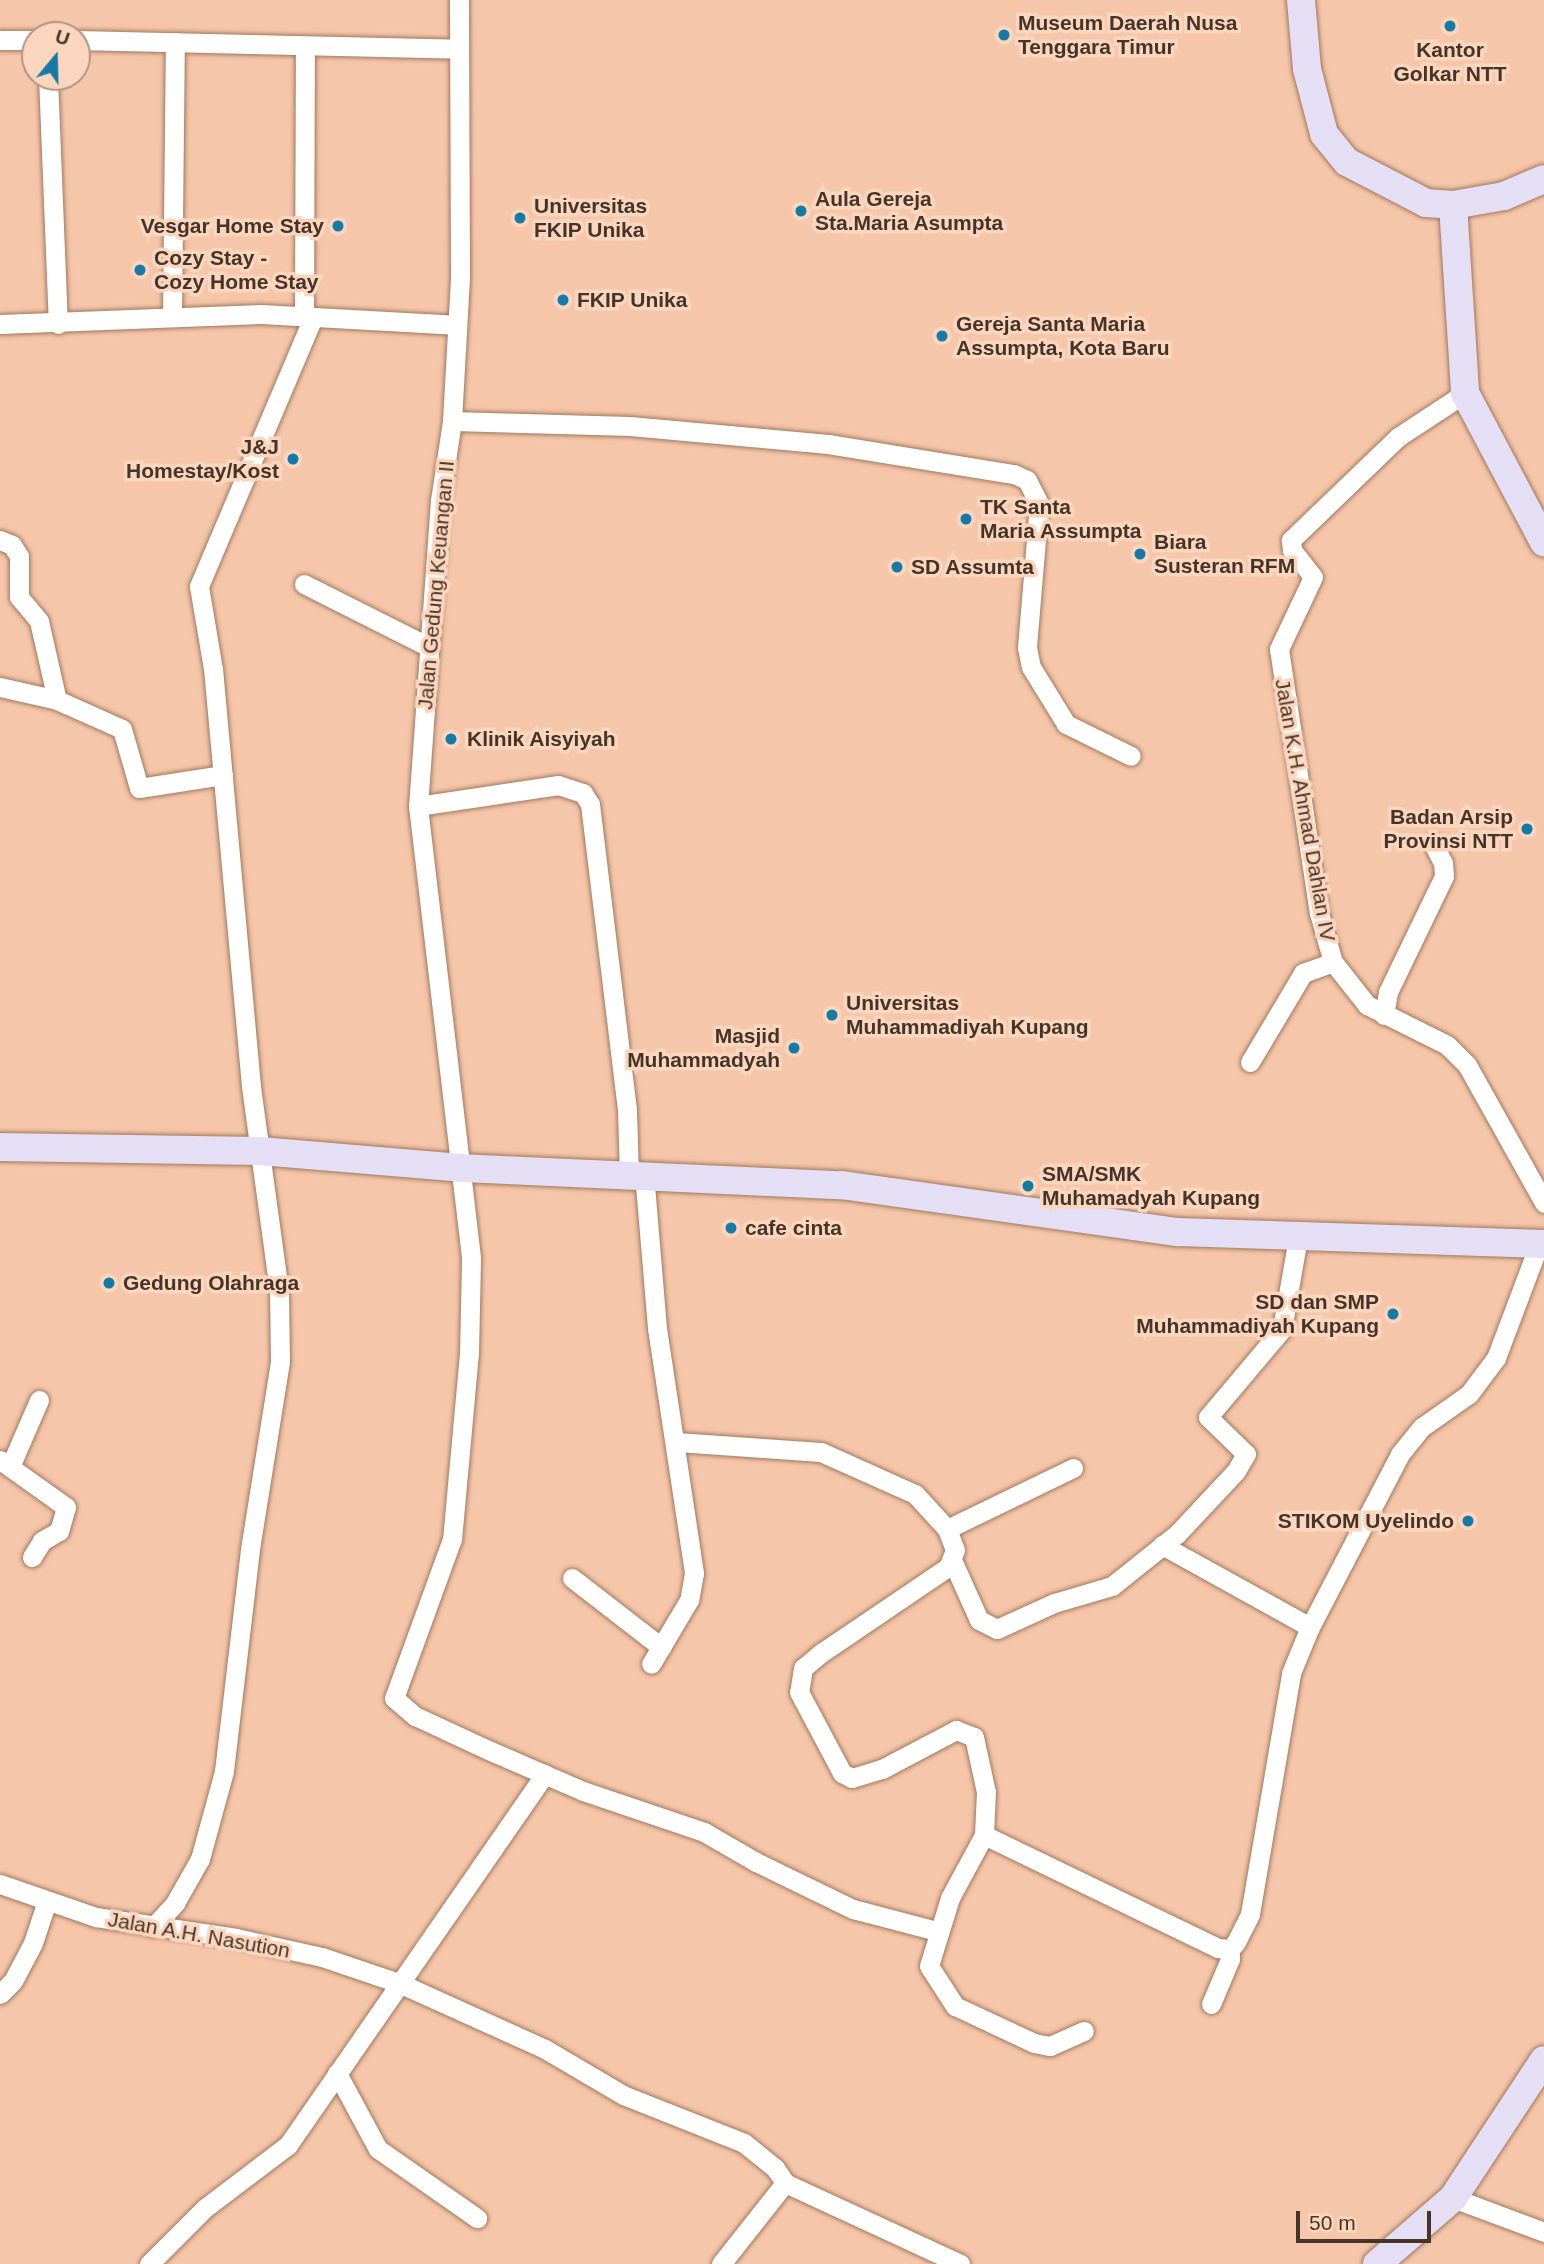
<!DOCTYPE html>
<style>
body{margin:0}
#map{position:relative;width:1544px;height:2264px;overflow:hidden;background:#f5c6a9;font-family:Arial,sans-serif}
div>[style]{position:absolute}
.roads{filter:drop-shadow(0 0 2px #a2785d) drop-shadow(0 0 2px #a2785d)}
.street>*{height:19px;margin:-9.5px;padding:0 9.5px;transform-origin:9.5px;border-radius:9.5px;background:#fff}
.secondary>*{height:28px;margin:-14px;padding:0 14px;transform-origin:14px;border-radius:14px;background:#e4dff5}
.dots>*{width:19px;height:19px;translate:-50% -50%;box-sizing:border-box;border:4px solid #fbd6be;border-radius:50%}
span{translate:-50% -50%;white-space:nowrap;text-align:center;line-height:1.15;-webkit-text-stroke:7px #fbd6be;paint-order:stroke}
.poi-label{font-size:21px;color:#473429;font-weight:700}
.left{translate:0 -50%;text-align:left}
.right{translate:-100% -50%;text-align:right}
.street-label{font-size:21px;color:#473429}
.north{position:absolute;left:21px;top:21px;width:70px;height:70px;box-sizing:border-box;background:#fbd6be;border:2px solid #b39582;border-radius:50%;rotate:19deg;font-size:19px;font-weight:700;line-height:28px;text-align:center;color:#473429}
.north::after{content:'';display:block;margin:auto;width:24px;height:32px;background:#167aa6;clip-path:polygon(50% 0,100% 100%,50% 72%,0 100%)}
.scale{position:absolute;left:1296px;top:2211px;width:135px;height:32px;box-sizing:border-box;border:4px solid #473429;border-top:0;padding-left:9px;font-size:21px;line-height:24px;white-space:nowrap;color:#473429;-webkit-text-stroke:5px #fbd6be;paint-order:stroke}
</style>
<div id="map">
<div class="roads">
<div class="street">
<i style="left:459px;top:0;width:278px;rotate:89.8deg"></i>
<i style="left:460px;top:278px;width:143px;rotate:93.2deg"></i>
<i style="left:452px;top:421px;width:80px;rotate:98.6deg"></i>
<i style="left:440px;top:500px;width:307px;rotate:94.1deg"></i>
<i style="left:418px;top:806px;width:456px;rotate:83.3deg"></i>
<i style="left:471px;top:1259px;width:94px;rotate:91.2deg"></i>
<i style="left:469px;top:1353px;width:187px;rotate:95.2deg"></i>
<i style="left:452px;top:1539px;width:169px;rotate:110deg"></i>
<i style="left:394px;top:1698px;width:28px;rotate:41deg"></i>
<i style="left:415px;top:1716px;width:78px;rotate:24.9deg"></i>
<i style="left:486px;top:1749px;width:106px;rotate:23.4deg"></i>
<i style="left:583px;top:1791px;width:128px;rotate:18.7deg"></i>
<i style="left:704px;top:1832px;width:60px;rotate:30deg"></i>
<i style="left:756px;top:1862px;width:108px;rotate:25.9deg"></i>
<i style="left:853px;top:1909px;width:87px;rotate:14.7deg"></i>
<i style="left:0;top:40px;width:35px"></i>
<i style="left:77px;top:40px;width:382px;rotate:1.3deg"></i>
<i style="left:48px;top:77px;width:247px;rotate:87.7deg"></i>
<i style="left:304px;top:316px;width:269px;rotate:-89.8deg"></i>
<i style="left:172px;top:317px;width:275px;rotate:-89.4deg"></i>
<i style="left:0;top:324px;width:261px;rotate:-2.2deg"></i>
<i style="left:261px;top:314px;width:194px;rotate:3.2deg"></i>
<i style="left:1465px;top:393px;width:80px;rotate:146.7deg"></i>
<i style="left:1398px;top:437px;width:149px;rotate:136.1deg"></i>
<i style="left:1291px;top:540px;width:10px;rotate:84deg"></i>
<i style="left:1292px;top:550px;width:34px;rotate:52deg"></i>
<i style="left:1313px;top:577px;width:80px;rotate:115.3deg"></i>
<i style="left:1279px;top:649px;width:267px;rotate:81.4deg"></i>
<i style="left:1319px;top:913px;width:51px;rotate:74.1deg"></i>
<i style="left:1333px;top:962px;width:55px;rotate:51.7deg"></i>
<i style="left:1367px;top:1005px;width:89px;rotate:26.6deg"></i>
<i style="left:1447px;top:1045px;width:28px;rotate:45deg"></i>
<i style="left:1467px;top:1065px;width:158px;rotate:60.8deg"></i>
<i style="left:452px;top:421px;width:178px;rotate:1.6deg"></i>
<i style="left:630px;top:426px;width:199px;rotate:5.2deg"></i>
<i style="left:828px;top:444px;width:188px;rotate:9.2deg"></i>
<i style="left:1014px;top:474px;width:14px;rotate:25deg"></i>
<i style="left:1027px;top:480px;width:27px;rotate:63deg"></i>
<i style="left:1039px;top:504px;width:144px;rotate:94.8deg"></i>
<i style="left:1027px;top:647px;width:20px;rotate:79deg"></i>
<i style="left:1031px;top:667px;width:67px;rotate:58.4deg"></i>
<i style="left:1066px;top:724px;width:72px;rotate:26.2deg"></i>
<i style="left:0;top:540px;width:13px;rotate:23deg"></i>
<i style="left:12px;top:545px;width:13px;rotate:58deg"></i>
<i style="left:19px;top:556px;width:41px;rotate:90deg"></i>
<i style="left:19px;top:597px;width:31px;rotate:50deg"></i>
<i style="left:39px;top:621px;width:81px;rotate:77.2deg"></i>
<i style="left:304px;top:584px;width:140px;rotate:26.7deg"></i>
<i style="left:0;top:687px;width:58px;rotate:12.8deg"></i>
<i style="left:57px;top:700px;width:71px;rotate:24deg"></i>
<i style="left:122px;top:729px;width:61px;rotate:73.9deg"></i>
<i style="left:139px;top:788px;width:85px;rotate:-8.8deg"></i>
<i style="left:418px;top:806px;width:142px;rotate:-8.5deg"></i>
<i style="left:558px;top:785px;width:26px;rotate:18deg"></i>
<i style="left:583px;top:793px;width:13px;rotate:58deg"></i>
<i style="left:590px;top:804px;width:308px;rotate:83.1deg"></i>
<i style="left:627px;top:1110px;width:64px;rotate:88.2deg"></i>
<i style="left:1384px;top:1015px;width:23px;rotate:-80deg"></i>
<i style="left:1388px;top:992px;width:129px;rotate:-64.2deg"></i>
<i style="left:1444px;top:876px;width:13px;rotate:-94deg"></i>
<i style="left:1443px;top:863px;width:22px;rotate:-117deg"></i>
<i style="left:1250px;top:1062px;width:104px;rotate:-59.2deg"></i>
<i style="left:1303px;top:973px;width:32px;rotate:-20deg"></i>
<i style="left:644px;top:1173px;width:156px;rotate:85.2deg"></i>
<i style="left:657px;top:1328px;width:248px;rotate:81.4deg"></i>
<i style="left:694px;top:1573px;width:27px;rotate:100deg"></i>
<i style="left:689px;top:1600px;width:74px;rotate:120.7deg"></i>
<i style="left:677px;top:1442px;width:144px;rotate:4deg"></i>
<i style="left:821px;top:1452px;width:103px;rotate:24.1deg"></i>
<i style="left:915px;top:1494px;width:47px;rotate:47.6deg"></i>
<i style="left:947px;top:1529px;width:22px;rotate:69deg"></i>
<i style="left:955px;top:1550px;width:18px;rotate:112deg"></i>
<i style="left:948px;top:1567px;width:153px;rotate:145.9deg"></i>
<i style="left:821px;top:1653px;width:23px;rotate:140deg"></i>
<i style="left:803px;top:1668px;width:24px;rotate:99deg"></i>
<i style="left:799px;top:1692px;width:92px;rotate:62deg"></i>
<i style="left:842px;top:1773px;width:11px;rotate:27deg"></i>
<i style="left:852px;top:1778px;width:31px;rotate:-17deg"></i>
<i style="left:882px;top:1769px;width:84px;rotate:-27.8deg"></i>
<i style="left:956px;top:1730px;width:19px;rotate:21deg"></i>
<i style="left:974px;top:1737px;width:56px;rotate:77.7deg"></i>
<i style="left:986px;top:1792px;width:43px;rotate:92.7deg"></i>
<i style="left:984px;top:1835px;width:72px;rotate:118.4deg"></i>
<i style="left:950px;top:1898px;width:71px;rotate:107.2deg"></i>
<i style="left:929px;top:1966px;width:48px;rotate:57deg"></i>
<i style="left:955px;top:2006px;width:87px;rotate:25.1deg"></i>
<i style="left:1034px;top:2043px;width:16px;rotate:11deg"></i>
<i style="left:1050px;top:2046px;width:37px;rotate:-24deg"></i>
<i style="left:0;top:1460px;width:81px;rotate:35.5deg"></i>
<i style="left:66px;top:1507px;width:25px;rotate:106deg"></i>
<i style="left:59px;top:1531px;width:20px;rotate:150deg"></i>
<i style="left:42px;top:1541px;width:19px;rotate:122deg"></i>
<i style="left:10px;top:1467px;width:73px;rotate:-66.6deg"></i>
<i style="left:947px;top:1529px;width:140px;rotate:-25.8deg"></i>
<i style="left:1162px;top:1545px;width:169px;rotate:29deg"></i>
<i style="left:952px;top:1560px;width:66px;rotate:65.8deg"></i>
<i style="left:979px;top:1620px;width:20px;rotate:27deg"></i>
<i style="left:997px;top:1629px;width:63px;rotate:-24.5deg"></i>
<i style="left:1054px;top:1603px;width:60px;rotate:-16.3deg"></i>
<i style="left:1112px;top:1586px;width:83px;rotate:-38.7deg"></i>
<i style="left:1177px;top:1534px;width:86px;rotate:-46.9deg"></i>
<i style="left:1236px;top:1471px;width:20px;rotate:-60deg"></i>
<i style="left:1246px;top:1454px;width:53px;rotate:-135.8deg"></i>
<i style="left:1208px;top:1417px;width:115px;rotate:-49.9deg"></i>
<i style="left:1282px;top:1329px;width:93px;rotate:-80.1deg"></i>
<i style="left:572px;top:1578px;width:113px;rotate:37.8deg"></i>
<i style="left:984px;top:1835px;width:260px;rotate:25.8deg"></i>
<i style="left:1218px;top:1948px;width:12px;rotate:5deg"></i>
<i style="left:1230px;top:1949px;width:9px;rotate:-49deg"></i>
<i style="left:1236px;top:1942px;width:31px;rotate:-63deg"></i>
<i style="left:1250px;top:1914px;width:244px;rotate:-80.3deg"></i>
<i style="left:1291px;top:1673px;width:50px;rotate:-67.6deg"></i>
<i style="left:1310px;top:1627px;width:195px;rotate:-62.5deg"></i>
<i style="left:1400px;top:1454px;width:35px;rotate:-51deg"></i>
<i style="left:1422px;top:1427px;width:57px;rotate:-35.1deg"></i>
<i style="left:1469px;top:1394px;width:45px;rotate:-53.1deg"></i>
<i style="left:1496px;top:1358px;width:122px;rotate:-69.3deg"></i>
<i style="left:0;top:1884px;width:102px;rotate:19deg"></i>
<i style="left:96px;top:1917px;width:142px;rotate:8.5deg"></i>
<i style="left:236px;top:1938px;width:88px;rotate:12.5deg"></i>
<i style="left:322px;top:1957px;width:81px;rotate:18.7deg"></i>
<i style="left:399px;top:1983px;width:160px;rotate:24.3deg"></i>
<i style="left:545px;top:2049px;width:91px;rotate:30.5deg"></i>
<i style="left:623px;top:2095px;width:130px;rotate:21.6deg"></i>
<i style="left:744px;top:2143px;width:40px;rotate:39deg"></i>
<i style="left:775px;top:2168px;width:18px;rotate:56deg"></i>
<i style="left:785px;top:2183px;width:193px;rotate:24.8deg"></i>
<i style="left:153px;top:1927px;width:33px;rotate:-47deg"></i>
<i style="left:175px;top:1903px;width:51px;rotate:-60.4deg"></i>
<i style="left:200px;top:1859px;width:91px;rotate:-74.7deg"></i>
<i style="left:224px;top:1771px;width:224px;rotate:-83.3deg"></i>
<i style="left:250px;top:1549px;width:190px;rotate:-80.9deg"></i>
<i style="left:280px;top:1361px;width:70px;rotate:-90.8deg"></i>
<i style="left:279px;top:1291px;width:207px;rotate:-97.8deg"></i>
<i style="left:251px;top:1086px;width:419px;rotate:-95.2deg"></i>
<i style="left:213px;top:669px;width:84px;rotate:-99.6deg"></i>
<i style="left:199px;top:586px;width:292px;rotate:-67deg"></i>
<i style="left:0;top:1994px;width:18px;rotate:-45deg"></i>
<i style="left:13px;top:1981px;width:43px;rotate:-62.2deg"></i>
<i style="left:33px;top:1943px;width:44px;rotate:-71.6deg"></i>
<i style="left:1211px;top:2004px;width:49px;rotate:-67.1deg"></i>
<i style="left:1230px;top:1959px;width:10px;rotate:-90deg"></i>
<i style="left:337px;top:2073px;width:86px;rotate:61.7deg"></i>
<i style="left:378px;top:2149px;width:121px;rotate:34.9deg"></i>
<i style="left:1453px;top:2198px;width:97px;rotate:20.5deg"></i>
<i style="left:149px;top:2264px;width:79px;rotate:-45deg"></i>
<i style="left:205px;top:2208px;width:104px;rotate:-37.2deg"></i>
<i style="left:288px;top:2145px;width:451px;rotate:-55.3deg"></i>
<i style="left:721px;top:2264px;width:103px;rotate:-51.7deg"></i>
</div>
<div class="secondary">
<i style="left:1301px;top:0;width:69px;rotate:85deg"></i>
<i style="left:1307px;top:69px;width:67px;rotate:75.3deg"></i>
<i style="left:1324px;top:134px;width:36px;rotate:51deg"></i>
<i style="left:1347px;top:162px;width:89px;rotate:27.4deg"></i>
<i style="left:1426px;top:203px;width:27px;rotate:4deg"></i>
<i style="left:1453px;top:205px;width:52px;rotate:-10deg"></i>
<i style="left:1504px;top:196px;width:43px;rotate:-23deg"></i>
<i style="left:1453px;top:205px;width:188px;rotate:86.3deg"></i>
<i style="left:1465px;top:393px;width:169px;rotate:62.1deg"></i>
<i style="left:0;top:1147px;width:260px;rotate:0.9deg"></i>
<i style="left:260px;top:1151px;width:202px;rotate:4.8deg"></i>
<i style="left:461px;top:1168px;width:381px;rotate:2.6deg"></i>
<i style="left:842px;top:1185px;width:339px;rotate:8deg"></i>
<i style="left:1178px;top:1232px;width:366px;rotate:1.9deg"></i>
<i style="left:1377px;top:2264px;width:101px;rotate:-41deg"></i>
<i style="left:1453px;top:2198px;width:165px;rotate:-56.6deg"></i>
</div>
</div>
<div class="dots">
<i style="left:1450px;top:26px;background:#167aa6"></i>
<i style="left:1004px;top:35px;background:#167aa6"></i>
<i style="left:801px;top:211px;background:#167aa6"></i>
<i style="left:520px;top:218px;background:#167aa6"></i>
<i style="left:338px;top:226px;background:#167aa6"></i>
<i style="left:140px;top:270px;background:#167aa6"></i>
<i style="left:563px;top:300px;background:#167aa6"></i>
<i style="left:942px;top:336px;background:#167aa6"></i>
<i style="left:293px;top:459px;background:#167aa6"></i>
<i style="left:966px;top:519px;background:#167aa6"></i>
<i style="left:1140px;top:554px;background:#167aa6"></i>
<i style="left:897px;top:567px;background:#167aa6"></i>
<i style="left:451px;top:739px;background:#167aa6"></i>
<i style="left:1527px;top:829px;background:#167aa6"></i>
<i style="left:832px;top:1015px;background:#167aa6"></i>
<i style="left:794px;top:1048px;background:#167aa6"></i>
<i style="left:1028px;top:1186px;background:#167aa6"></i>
<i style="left:731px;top:1228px;background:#167aa6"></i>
<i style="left:109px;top:1283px;background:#167aa6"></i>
<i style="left:1393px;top:1314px;background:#167aa6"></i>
<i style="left:1468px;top:1521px;background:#167aa6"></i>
</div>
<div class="poi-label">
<span class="left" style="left:1018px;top:35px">Museum Daerah Nusa<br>Tenggara Timur</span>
<span style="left:1450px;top:62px">Kantor<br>Golkar NTT</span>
<span class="left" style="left:815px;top:211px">Aula Gereja<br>Sta.Maria Asumpta</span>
<span class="left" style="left:534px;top:218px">Universitas<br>FKIP Unika</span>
<span class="right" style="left:324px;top:226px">Vesgar Home Stay</span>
<span class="left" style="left:154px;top:270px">Cozy Stay -<br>Cozy Home Stay</span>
<span class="left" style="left:577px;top:300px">FKIP Unika</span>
<span class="left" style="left:956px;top:336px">Gereja Santa Maria<br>Assumpta, Kota Baru</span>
<span class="right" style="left:279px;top:459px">J&amp;J<br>Homestay/Kost</span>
<span class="left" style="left:980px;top:519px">TK Santa<br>Maria Assumpta</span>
<span class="left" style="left:1154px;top:554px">Biara<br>Susteran RFM</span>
<span class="left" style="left:911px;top:567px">SD Assumta</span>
<span class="left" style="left:467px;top:739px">Klinik Aisyiyah</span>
<span class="right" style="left:1513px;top:829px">Badan Arsip<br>Provinsi NTT</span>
<span class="left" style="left:846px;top:1015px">Universitas<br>Muhammadiyah Kupang</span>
<span class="right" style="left:780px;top:1048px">Masjid<br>Muhammadyah</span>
<span class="left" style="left:1042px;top:1186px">SMA/SMK<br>Muhamadyah Kupang</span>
<span class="left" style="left:745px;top:1228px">cafe cinta</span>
<span class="left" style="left:123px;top:1283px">Gedung Olahraga</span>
<span class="right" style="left:1379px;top:1314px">SD dan SMP<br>Muhammadiyah Kupang</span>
<span class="right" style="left:1454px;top:1521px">STIKOM Uyelindo</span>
</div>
<div class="street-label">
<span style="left:436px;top:585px;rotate:-85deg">Jalan Gedung Keuangan II</span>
<span style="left:1305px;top:810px;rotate:80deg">Jalan K.H. Ahmad Dahlan IV</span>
<span style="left:199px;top:1935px;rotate:10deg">Jalan A.H. Nasution</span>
</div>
<div class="north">U</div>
<div class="scale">50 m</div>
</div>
